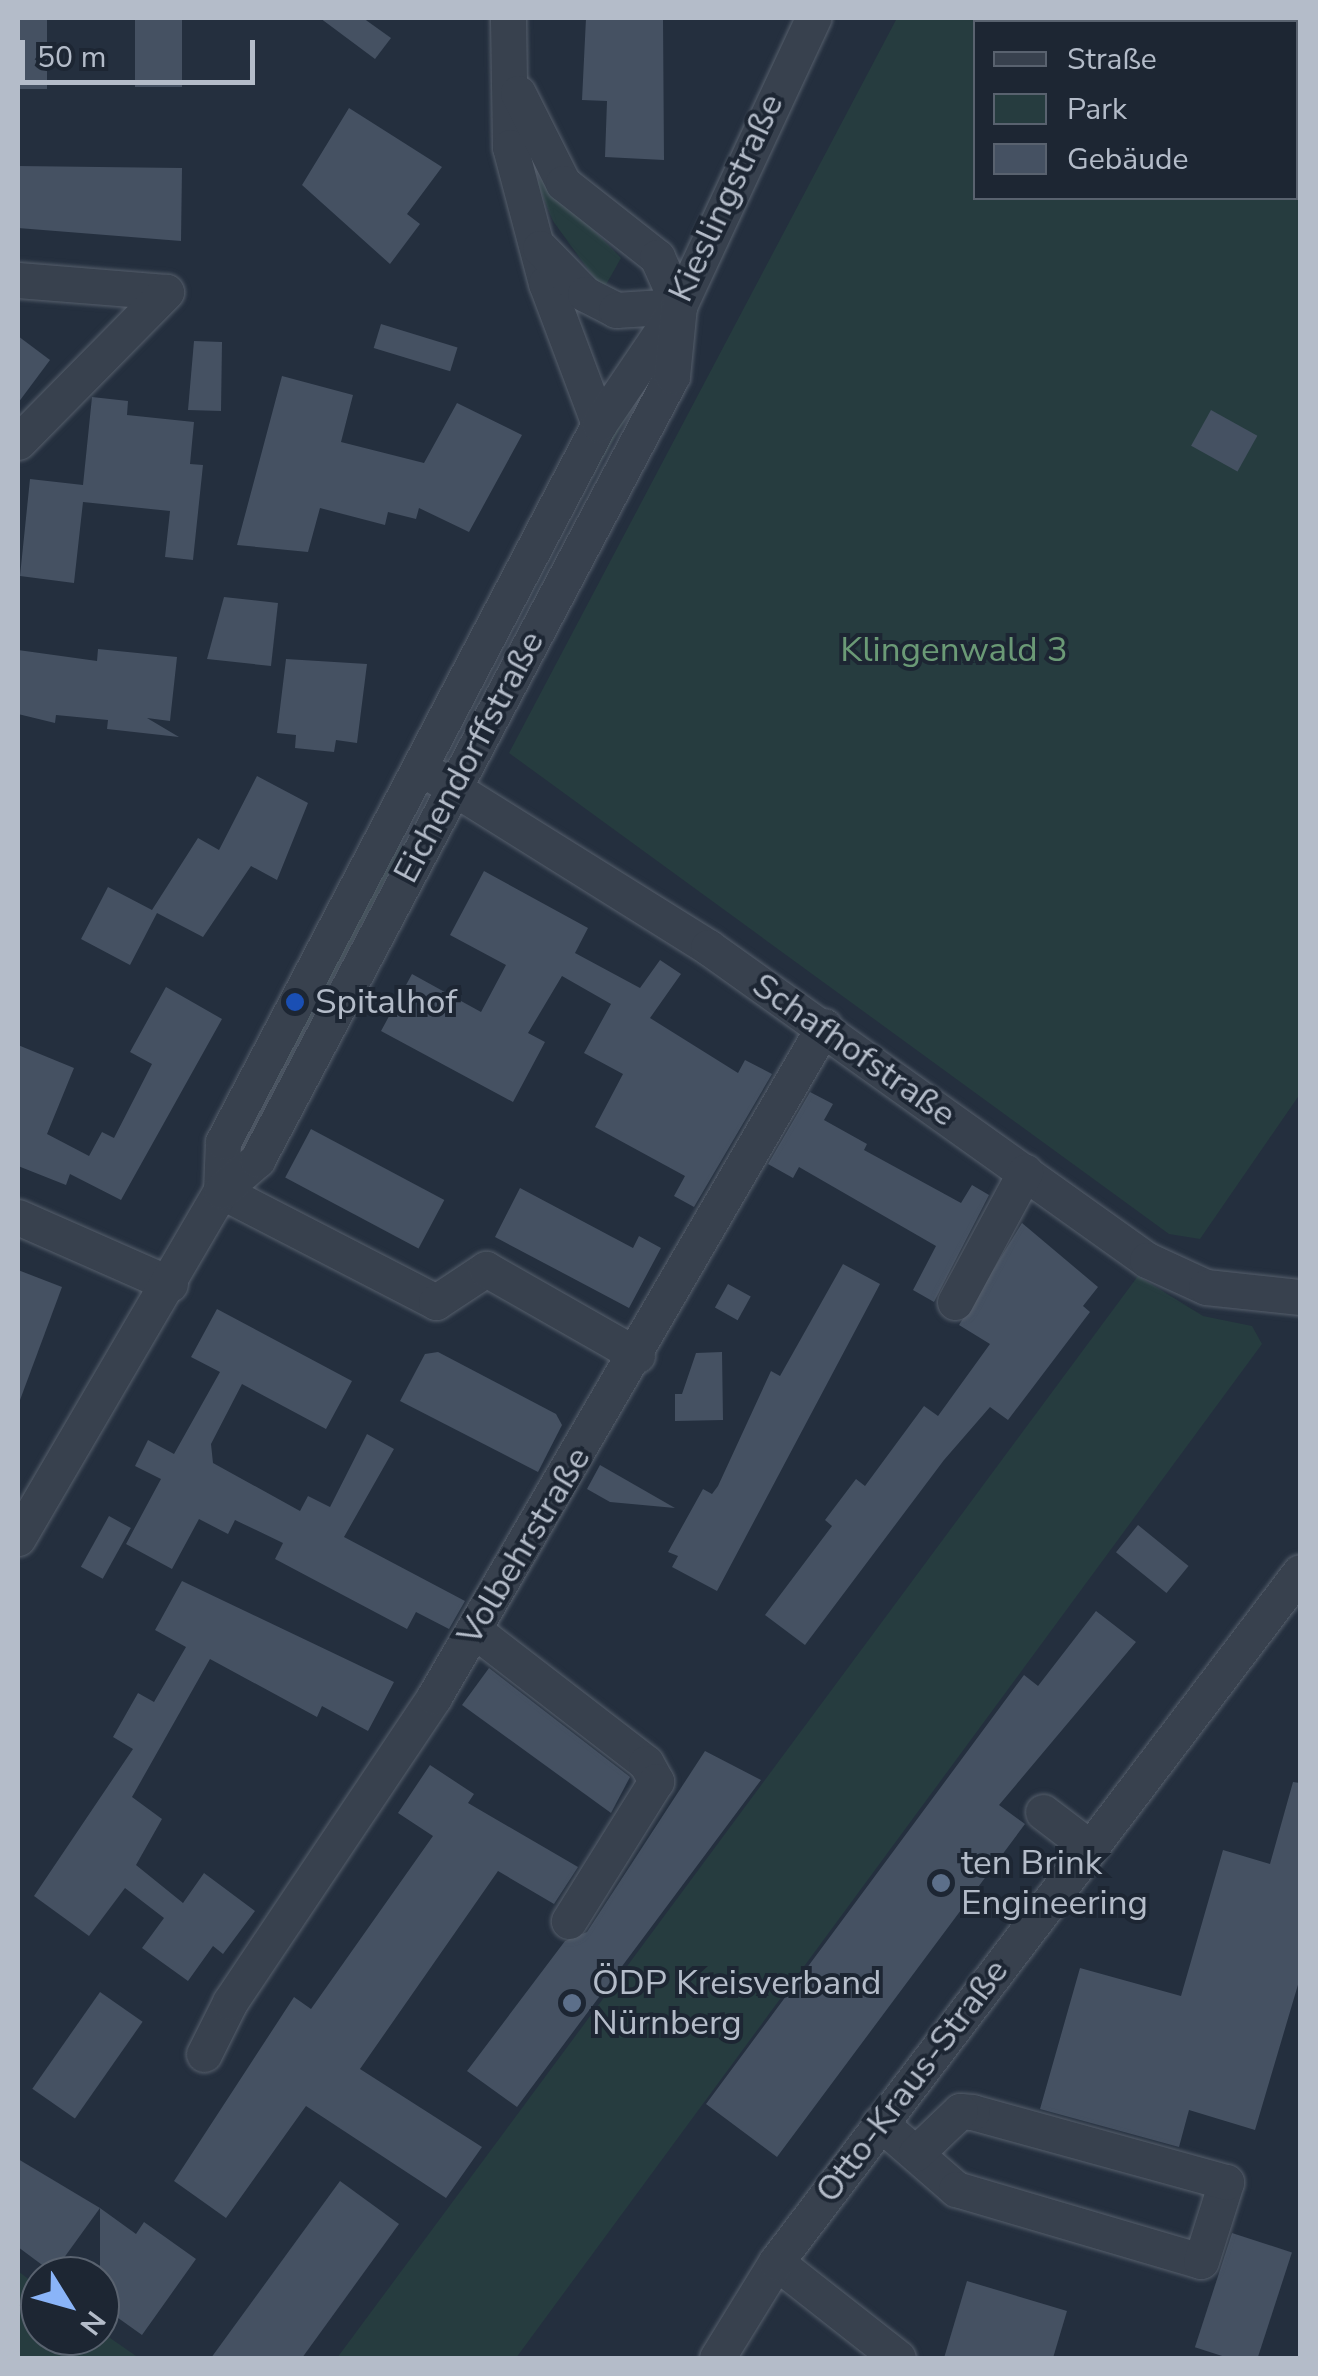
<!DOCTYPE html>
<meta charset="utf-8">
<style>
body{margin:0}
#map{position:relative;width:1318px;height:2376px;overflow:hidden;background:#242f3e;font-family:"Nunito Sans",sans-serif}
div>[style]{position:absolute}
.green>*{inset:0;background:#263c3f;transform-origin:0 0}
.building>*{inset:0;background:#455162;transform-origin:0 0}
.roads{filter:drop-shadow(0 0 2px #565f6c) drop-shadow(0 0 2px #565f6c)}
.minor>*{height:35px;margin:-17.5px;padding:0 17.5px;transform-origin:17.5px;border-radius:17.5px;background:#38414e}
.dots>*{width:28px;height:28px;translate:-50% -50%;box-sizing:border-box;border:5px solid #1d2633;border-radius:50%}
span{translate:-50% -50%;white-space:nowrap;text-align:center;line-height:1.15;-webkit-text-stroke:8px #1d2633;paint-order:stroke}
.street-label{font-size:35px;color:#b4bcc9}
.park-label{font-size:35px;color:#6b9a76}
.poi-label{font-size:35px;color:#b4bcc9}
.left{translate:0 -50%;text-align:left}
.frame{position:absolute;inset:0;border:20px solid #b4bcc9;pointer-events:none}
.legend{position:absolute;left:973px;top:20px;width:325px;height:180px;box-sizing:border-box;background:#1d2633;border:2px solid #59626f;margin:0;padding:12px 18px;list-style:none;font-size:30px;color:#b4bcc9}
.legend li{display:flex;align-items:center;gap:20px;height:50px}
.legend b{width:50px;border:2px solid #59626f}
.north{position:absolute;left:20px;top:2256px;width:100px;height:100px;box-sizing:border-box;background:#1d2633;border:2px solid #59626f;border-radius:50%;rotate:127deg;font-size:28px;font-weight:700;line-height:40px;text-align:center;color:#b4bcc9}
.north::after{content:'';display:block;margin:auto;width:35px;height:45px;background:#8ab4f8;clip-path:polygon(50% 0,100% 100%,50% 72%,0 100%)}
.scale{position:absolute;left:20px;top:40px;width:235px;height:45px;box-sizing:border-box;border:5px solid #b4bcc9;border-top:0;padding-left:12px;font-size:30px;line-height:35px;white-space:nowrap;color:#b4bcc9;-webkit-text-stroke:8px #1d2633;paint-order:stroke}
</style>
<div id="map">
<div class="green">
<i style="clip-path:polygon(evenodd,897px 18px,1300px 18px,1300px 1094px,1200px 1239px,1169px 1234px,509px 753px,897px 18px,976px 22px,1296px 22px,1296px 198px,976px 198px,976px 22px)"></i>
<i style="clip-path:polygon(543px 178px,621px 258px,603px 290px,553px 221px,537px 182px)"></i>
<i style="left:648px;top:364px;width:8px;height:383px;rotate:30deg"></i>
<i style="clip-path:polygon(395px 843px,403px 847px,237px 1154px)"></i>
<i style="clip-path:polygon(1138px 1276px,1203px 1316px,1252px 1326px,1262px 1344px,516px 2358px,337px 2358px)"></i>
<i style="clip-path:polygon(18px 2271px,40px 2288px,40px 2336px,100px 2331px,139px 2358px,18px 2358px)"></i>
</div>
<div class="building">
<i style="left:18px;top:18px;width:29px;height:71px"></i>
<i style="left:135px;top:18px;width:47px;height:69px"></i>
<i style="clip-path:polygon(320px 18px,363px 18px,391px 38px,375px 59px)"></i>
<i style="clip-path:polygon(586px 18px,663px 18px,664px 160px,605px 157px,607px 101px,582px 100px)"></i>
<i style="clip-path:polygon(349px 108px,442px 167px,407px 214px,420px 224px,390px 264px,302px 185px)"></i>
<i style="clip-path:polygon(18px 166px,182px 168px,181px 241px,18px 228px)"></i>
<i style="left:381px;top:324px;width:80px;height:25px;rotate:17deg"></i>
<i style="clip-path:polygon(18px 336px,50px 360px,18px 403px)"></i>
<i style="clip-path:polygon(194px 341px,222px 342px,221px 411px,188px 410px)"></i>
<i style="clip-path:polygon(282px 376px,353px 395px,341px 442px,424px 463px,457px 403px,522px 435px,469px 532px,419px 508px,416px 519px,388px 512px,385px 525px,320px 508px,308px 552px,237px 545px)"></i>
<i style="clip-path:polygon(92px 397px,128px 401px,127px 415px,194px 422px,190px 464px,203px 465px,193px 560px,165px 557px,170px 511px,83px 502px,74px 583px,20px 576px,30px 479px,83px 485px)"></i>
<i style="left:1211px;top:410px;width:53px;height:41px;rotate:29deg"></i>
<i style="clip-path:polygon(224px 597px,278px 603px,271px 666px,207px 659px)"></i>
<i style="clip-path:polygon(98px 649px,177px 657px,170px 721px,147px 718px,179px 737px,107px 729px,108px 720px,56px 715px,55px 723px,18px 714px,18px 650px,97px 661px)"></i>
<i style="clip-path:polygon(286px 659px,367px 664px,357px 743px,336px 740px,334px 752px,295px 748px,296px 735px,277px 733px)"></i>
<i style="clip-path:polygon(257px 776px,308px 803px,277px 880px,251px 866px,203px 937px,157px 913px,130px 965px,81px 939px,108px 887px,152px 910px,198px 838px,219px 850px)"></i>
<i style="clip-path:polygon(484px 871px,588px 928px,575px 953px,640px 988px,660px 960px,681px 974px,650px 1018px,738px 1073px,745px 1060px,772px 1074px,694px 1207px,674px 1196px,685px 1176px,595px 1127px,623px 1074px,584px 1053px,611px 1004px,562px 976px,528px 1033px,545px 1042px,513px 1102px,381px 1031px,412px 974px,481px 1012px,506px 965px,450px 935px)"></i>
<i style="clip-path:polygon(166px 987px,222px 1019px,121px 1200px,70px 1174px,66px 1185px,18px 1166px,18px 1045px,74px 1068px,47px 1134px,89px 1156px,102px 1132px,114px 1138px,152px 1064px,130px 1052px)"></i>
<i style="clip-path:polygon(810px 1092px,833px 1104px,824px 1120px,867px 1144px,864px 1150px,961px 1203px,972px 1185px,989px 1195px,934px 1302px,913px 1290px,936px 1246px,799px 1167px,793px 1178px,768px 1164px)"></i>
<i style="left:311px;top:1129px;width:151px;height:55px;rotate:28deg"></i>
<i style="clip-path:polygon(520px 1188px,633px 1248px,639px 1236px,661px 1248px,629px 1308px,495px 1237px)"></i>
<i style="clip-path:polygon(1022px 1223px,1098px 1287px,1083px 1306px,1090px 1312px,1008px 1420px,990px 1407px,944px 1460px,805px 1645px,765px 1615px,832px 1526px,825px 1520px,856px 1479px,865px 1486px,924px 1406px,938px 1416px,990px 1344px,959px 1325px)"></i>
<i style="clip-path:polygon(843px 1264px,880px 1284px,717px 1591px,672px 1567px,678px 1556px,668px 1552px,703px 1489px,712px 1494px,718px 1486px,771px 1371px,780px 1376px)"></i>
<i style="clip-path:polygon(18px 1270px,62px 1287px,20px 1400px,18px 1399px)"></i>
<i style="left:728px;top:1284px;width:26px;height:27px;rotate:29deg"></i>
<i style="clip-path:polygon(217px 1309px,352px 1381px,326px 1429px,242px 1384px,211px 1444px,213px 1463px,300px 1511px,308px 1496px,330px 1507px,367px 1434px,394px 1449px,344px 1537px,465px 1601px,449px 1629px,416px 1612px,407px 1629px,275px 1559px,283px 1543px,235px 1520px,228px 1534px,199px 1519px,172px 1569px,126px 1544px,161px 1479px,135px 1466px,148px 1440px,174px 1454px,220px 1372px,191px 1357px)"></i>
<i style="clip-path:polygon(438px 1352px,556px 1414px,562px 1425px,538px 1472px,400px 1401px,425px 1354px)"></i>
<i style="clip-path:polygon(722px 1352px,723px 1420px,675px 1421px,675px 1394px,682px 1394px,696px 1353px)"></i>
<i style="clip-path:polygon(600px 1465px,675px 1508px,610px 1502px,587px 1489px)"></i>
<i style="left:109px;top:1516px;width:25px;height:58px;rotate:29deg"></i>
<i style="left:1138px;top:1525px;width:65px;height:35px;rotate:39deg"></i>
<i style="clip-path:polygon(182px 1581px,394px 1682px,368px 1731px,322px 1706px,317px 1717px,210px 1659px,132px 1797px,162px 1819px,136px 1865px,183px 1903px,204px 1873px,255px 1911px,223px 1954px,213px 1946px,188px 1981px,142px 1948px,164px 1918px,125px 1888px,89px 1936px,34px 1896px,133px 1749px,113px 1737px,138px 1693px,154px 1702px,186px 1647px,155px 1630px)"></i>
<i style="clip-path:polygon(1096px 1611px,1136px 1642px,999px 1805px,1025px 1824px,777px 2157px,706px 2104px,1024px 1675px,1038px 1686px)"></i>
<i style="clip-path:polygon(489px 1668px,630px 1777px,611px 1813px,462px 1705px)"></i>
<i style="clip-path:polygon(705px 1751px,761px 1780px,517px 2107px,467px 2071px,565px 1941px,587px 1932px)"></i>
<i style="clip-path:polygon(430px 1765px,474px 1794px,468px 1803px,578px 1867px,554px 1904px,498px 1871px,360px 2069px,482px 2147px,446px 2198px,306px 2106px,226px 2218px,174px 2181px,294px 1997px,311px 2009px,433px 1836px,398px 1813px)"></i>
<i style="clip-path:polygon(1293px 1782px,1300px 1783px,1300px 1978px,1255px 2130px,1189px 2110px,1179px 2147px,1040px 2109px,1080px 1968px,1181px 1996px,1223px 1850px,1270px 1864px)"></i>
<i style="left:100px;top:1992px;width:52px;height:118px;rotate:35deg"></i>
<i style="clip-path:polygon(18px 2159px,100px 2208px,53px 2273px,18px 2247px)"></i>
<i style="clip-path:polygon(340px 2181px,399px 2224px,302px 2358px,211px 2358px)"></i>
<i style="clip-path:polygon(100px 2208px,136px 2234px,144px 2222px,196px 2259px,142px 2335px,100px 2305px)"></i>
<i style="left:1232px;top:2233px;width:63px;height:120px;rotate:18deg"></i>
<i style="clip-path:polygon(967px 2281px,1067px 2311px,1053px 2358px,944px 2358px)"></i>
</div>
<div class="roads">
<div class="minor">
<i style="left:508px;top:18px;width:129px;rotate:89.1deg"></i>
<i style="left:510px;top:147px;width:141px;rotate:75.2deg"></i>
<i style="left:546px;top:283px;width:151px;rotate:69.4deg"></i>
<i style="left:518px;top:93px;width:101px;rotate:63.4deg"></i>
<i style="left:563px;top:183px;width:120px;rotate:38.2deg"></i>
<i style="left:657px;top:257px;width:54px;rotate:65.8deg"></i>
<i style="left:540px;top:248px;width:64px;rotate:45.6deg"></i>
<i style="left:585px;top:294px;width:35px;rotate:27deg"></i>
<i style="left:616px;top:310px;width:63px;rotate:-3.6deg"></i>
<i style="left:18px;top:280px;width:148px;rotate:4.6deg"></i>
<i style="left:18px;top:442px;width:211px;rotate:-45.4deg"></i>
<i style="left:436px;top:777px;width:321px;rotate:32deg"></i>
<i style="left:708px;top:947px;width:539px;rotate:35.49deg"></i>
<i style="left:1147px;top:1260px;width:65px;rotate:24.6deg"></i>
<i style="left:1206px;top:1287px;width:95px;rotate:6.1deg"></i>
<i style="left:221px;top:1191px;width:49px;rotate:-87.7deg"></i>
<i style="left:223px;top:1142px;width:810px;rotate:-62.36deg"></i>
<i style="left:599px;top:424px;width:143px;rotate:-55.9deg"></i>
<i style="left:679px;top:306px;width:318px;rotate:-65deg"></i>
<i style="left:221px;top:1191px;width:242px;rotate:27.3deg"></i>
<i style="left:436px;top:1302px;width:60px;rotate:-33.4deg"></i>
<i style="left:486px;top:1269px;width:174px;rotate:29.7deg"></i>
<i style="left:18px;top:1217px;width:166px;rotate:23.8deg"></i>
<i style="left:955px;top:1302px;width:148px;rotate:-61.7deg"></i>
<i style="left:18px;top:1538px;width:402px;rotate:-59.7deg"></i>
<i style="left:221px;top:1191px;width:48px;rotate:-40.7deg"></i>
<i style="left:257px;top:1160px;width:887px;rotate:-62.11deg"></i>
<i style="left:672px;top:376px;width:70px;rotate:-84.3deg"></i>
<i style="left:474px;top:1630px;width:217px;rotate:37.7deg"></i>
<i style="left:646px;top:1763px;width:21px;rotate:61deg"></i>
<i style="left:656px;top:1781px;width:165px;rotate:121.9deg"></i>
<i style="left:1043px;top:1812px;width:58px;rotate:37.3deg"></i>
<i style="left:204px;top:2054px;width:58px;rotate:-63.4deg"></i>
<i style="left:230px;top:2002px;width:367px;rotate:-56.2deg"></i>
<i style="left:434px;top:1697px;width:776px;rotate:-59.83deg"></i>
<i style="left:880px;top:2123px;width:101px;rotate:41deg"></i>
<i style="left:956px;top:2189px;width:255px;rotate:16.4deg"></i>
<i style="left:1201px;top:2261px;width:83px;rotate:-72.4deg"></i>
<i style="left:1226px;top:2182px;width:263px;rotate:-164.6deg"></i>
<i style="left:972px;top:2112px;width:12px;rotate:-175deg"></i>
<i style="left:960px;top:2111px;width:61px;rotate:136.3deg"></i>
<i style="left:776px;top:2262px;width:155px;rotate:38.2deg"></i>
<i style="left:717px;top:2358px;width:113px;rotate:-58.4deg"></i>
<i style="left:776px;top:2262px;width:866px;rotate:-52.79deg"></i>
</div>
</div>
<div class="dots">
<i style="left:295px;top:1002px;background:#1a4fb4"></i>
<i style="left:941px;top:1883px;background:#5c6f8a"></i>
<i style="left:572px;top:2003px;background:#5c6f8a"></i>
</div>
<div class="street-label">
<span style="left:726px;top:198px;rotate:-65deg">Kieslingstraße</span>
<span style="left:469px;top:757px;rotate:-62deg">Eichendorffstraße</span>
<span style="left:854px;top:1050px;rotate:35deg">Schafhofstraße</span>
<span style="left:524px;top:1546px;rotate:-59deg">Volbehrstraße</span>
<span style="left:912px;top:2081px;rotate:-53deg">Otto-Kraus-Straße</span>
</div>
<div class="park-label">
<span style="left:954px;top:650px">Klingenwald 3</span>
</div>
<div class="poi-label">
<span class="left" style="left:315px;top:1002px">Spitalhof</span>
<span class="left" style="left:961px;top:1883px">ten Brink<br>Engineering</span>
<span class="left" style="left:592px;top:2003px">ÖDP Kreisverband<br>Nürnberg</span>
</div>
<div class="frame"></div>
<ul class="legend">
<li><b style="height:12px;background:#38414e"></b>Straße</li>
<li><b style="height:28px;background:#263c3f"></b>Park</li>
<li><b style="height:28px;background:#455162"></b>Gebäude</li>
</ul>
<div class="north">N</div>
<div class="scale">50 m</div>
</div>
